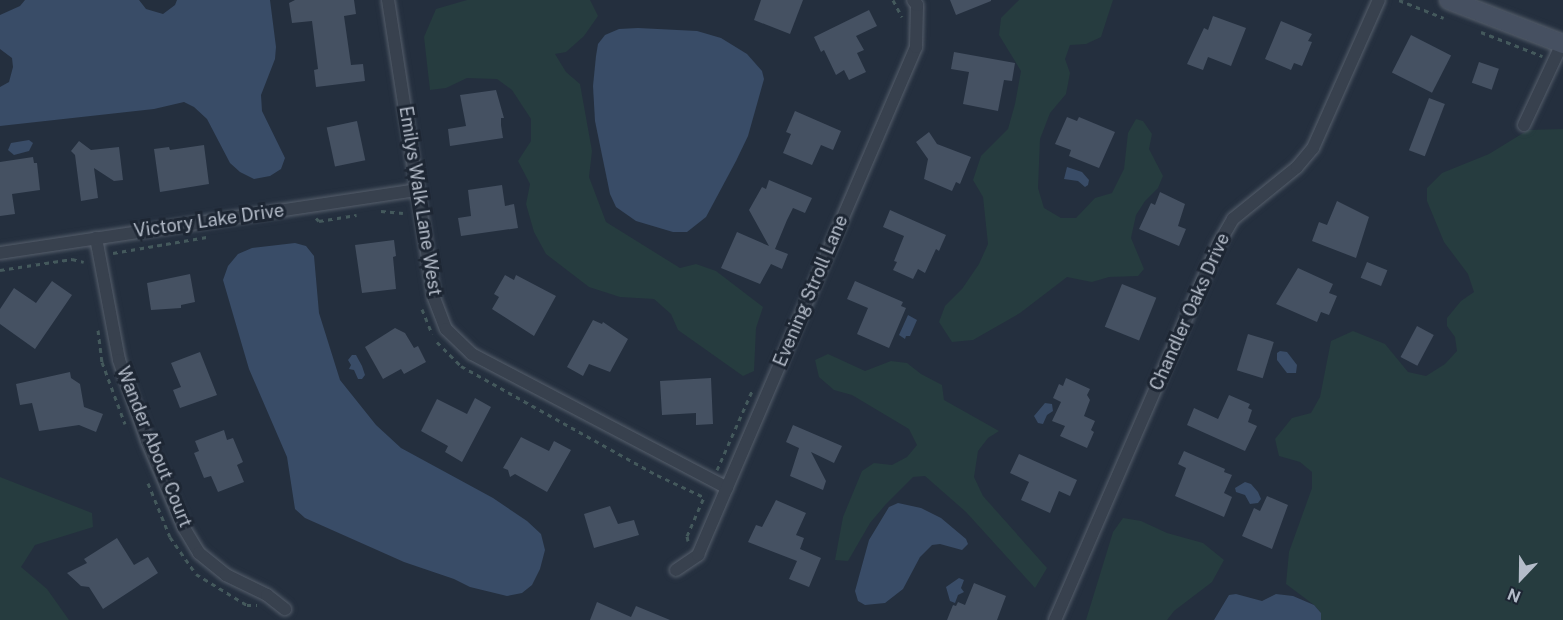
<!DOCTYPE html>
<style>
body{margin:0}
#map{position:relative;width:1563px;height:620px;overflow:hidden;background:#242f3e;font-family:"Public Sans",sans-serif}
div>[style]{position:absolute}
.green>*{inset:0;background:#263c3f}
.water>*{inset:0;background:#394c67}
.building>*{inset:0;background:#455162;transform-origin:0 0}
.path>*{height:3px;margin-top:-1.5px;transform-origin:0;background:repeating-linear-gradient(90deg,#44595c 0 4.5px,transparent 0 9px)}
.roads{filter:drop-shadow(0 0 2px #565f6c) drop-shadow(0 0 2px #565f6c)}
.street>*{height:12px;margin:-6px;padding:0 6px;transform-origin:6px;border-radius:6px;background:#38414e}
.secondary>*{height:18px;margin:-9px;padding:0 9px;transform-origin:9px;border-radius:9px;background:#465061}
span{translate:-50% -50%;white-space:nowrap;text-align:center;line-height:1.15;-webkit-text-stroke:6px #1d2633;paint-order:stroke}
.street-label{font-size:18px;color:#b4bcc9}
.north{position:absolute;left:1491px;top:548px;width:60px;height:60px;-webkit-text-stroke:4px #1d2633;paint-order:stroke;rotate:202deg;font-size:16px;font-weight:700;line-height:24px;text-align:center;color:#b4bcc9}
.north::after{content:'';display:block;margin:auto;width:21px;height:27px;background:#b4bcc9;clip-path:polygon(50% 0,100% 100%,50% 72%,0 100%)}
</style>
<div id="map">
<div class="green">
<i style="clip-path:polygon(467px 0,590px 0,598px 16px,584px 36px,566px 52px,555px 54px,566px 72px,580px 84px,592px 151px,589px 177px,606px 222px,680px 268px,696px 264px,716px 271px,763px 307px,756px 328px,754px 371px,743px 376px,678px 330px,671px 314px,654px 299px,620px 297px,589px 287px,546px 254px,534px 232px,526px 204px,530px 184px,518px 161px,531px 141px,531px 119px,512px 90px,497px 79px,467px 78px,446px 88px,430px 90px,424px 37px,436px 9px)"></i>
<i style="clip-path:polygon(1019px 0,1113px 0,1101px 37px,1086px 44px,1070px 45px,1065px 59px,1070px 73px,1066px 94px,1050px 113px,1040px 139px,1038px 188px,1044px 208px,1061px 218px,1076px 218px,1095px 198px,1112px 193px,1124px 169px,1128px 133px,1136px 119px,1143px 121px,1152px 134px,1149px 149px,1163px 176px,1158px 188px,1145px 201px,1136px 215px,1131px 238px,1144px 269px,1138px 276px,1109px 277px,1092px 282px,1067px 277px,1020px 313px,973px 340px,952px 342px,939px 322px,945px 306px,962px 289px,979px 264px,988px 244px,983px 197px,973px 180px,981px 156px,1008px 129px,1015px 104px,1021px 71px,999px 35px,1001px 18px)"></i>
<i style="clip-path:polygon(1563px 129px,1563px 620px,1321px 620px,1321px 613px,1314px 605px,1286px 584px,1289px 552px,1312px 488px,1312px 472px,1300px 462px,1279px 456px,1275px 439px,1292px 418px,1311px 413px,1320px 397px,1331px 341px,1353px 331px,1385px 344px,1408px 372px,1426px 376px,1445px 364px,1457px 351px,1455px 337px,1447px 326px,1447px 318px,1461px 301px,1474px 292px,1468px 274px,1444px 242px,1427px 201px,1427px 188px,1442px 173px,1489px 154px,1528px 130px)"></i>
<i style="clip-path:polygon(828px 354px,865px 371px,891px 361px,907px 363px,921px 374px,942px 385px,944px 400px,999px 431px,988px 438px,978px 451px,974px 477px,983px 496px,1047px 568px,1035px 588px,966px 512px,925px 476px,913px 477px,886px 504px,870px 523px,848px 561px,835px 560px,843px 517px,862px 471px,874px 463px,892px 465px,907px 457px,917px 445px,909px 429px,852px 395px,834px 390px,819px 377px,815px 360px)"></i>
<i style="clip-path:polygon(0 477px,92px 513px,93px 527px,35px 545px,21px 567px,47px 589px,69px 620px,0 620px)"></i>
<i style="clip-path:polygon(1123px 518px,1141px 521px,1167px 533px,1203px 543px,1224px 560px,1212px 582px,1174px 611px,1167px 620px,1086px 620px,1113px 532px)"></i>
</div>
<div class="water">
<i style="clip-path:polygon(25px 0,139px 0,146px 9px,163px 14px,175px 5px,177px 0,270px 0,276px 47px,275px 59px,261px 95px,262px 111px,285px 158px,281px 169px,270px 176px,254px 179px,240px 172px,230px 163px,207px 119px,194px 107px,184px 102px,154px 109px,0 126px,0 87px,9px 82px,13px 67px,12px 58px,0 49px,0 15px,20px 6px)"></i>
<i style="clip-path:polygon(638px 28px,697px 31px,721px 38px,747px 54px,762px 71px,764px 79px,748px 136px,736px 161px,706px 217px,687px 232px,673px 232px,636px 221px,616px 207px,610px 194px,595px 121px,593px 86px,596px 56px,598px 44px,605px 35px,619px 29px)"></i>
<i style="clip-path:polygon(29px 140px,33px 143px,29px 151px,14px 155px,8px 150px,11px 143px)"></i>
<i style="clip-path:polygon(1067px 167px,1082px 172px,1089px 180px,1088px 185px,1085px 187px,1078px 181px,1064px 179px)"></i>
<i style="clip-path:polygon(295px 243px,306px 246px,314px 256px,319px 313px,340px 380px,376px 425px,401px 448px,493px 498px,527px 521px,541px 534px,545px 550px,540px 569px,532px 585px,522px 593px,507px 596px,470px 587px,454px 579px,404px 562px,305px 518px,295px 509px,287px 457px,249px 369px,223px 280px,228px 266px,238px 254px,252px 248px)"></i>
<i style="clip-path:polygon(908px 315px,917px 320px,910px 336px,906px 336px,905px 339px,899px 335px)"></i>
<i style="clip-path:polygon(1280px 351px,1287px 352px,1297px 365px,1296px 373px,1287px 373px,1277px 360px,1277px 353px)"></i>
<i style="clip-path:polygon(352px 355px,356px 355px,362px 366px,365px 375px,362px 379px,358px 379px,354px 370px,349px 369px,351px 365px,348px 360px)"></i>
<i style="clip-path:polygon(1045px 403px,1052px 404px,1053px 411px,1047px 415px,1043px 424px,1038px 423px,1034px 416px)"></i>
<i style="clip-path:polygon(1245px 482px,1251px 484px,1258px 492px,1261px 499px,1258px 503px,1250px 504px,1245px 495px,1236px 492px,1235px 488px)"></i>
<i style="clip-path:polygon(898px 503px,921px 508px,941px 518px,966px 539px,968px 544px,962px 550px,940px 544px,932px 545px,920px 557px,903px 589px,885px 603px,865px 605px,858px 601px,855px 591px,869px 540px,889px 507px)"></i>
<i style="clip-path:polygon(959px 578px,964px 580px,961px 588px,964px 592px,958px 595px,955px 603px,950px 601px,946px 587px)"></i>
<i style="clip-path:polygon(1236px 594px,1262px 601px,1276px 594px,1293px 596px,1314px 605px,1321px 613px,1321px 620px,1214px 620px,1229px 595px)"></i>
</div>
<div class="building">
<i style="clip-path:polygon(295px 0,354px 0,356px 14px,344px 16px,351px 65px,363px 64px,365px 81px,316px 87px,314px 70px,318px 69px,312px 21px,292px 23px,289px 3px)"></i>
<i style="clip-path:polygon(761px 0,803px 0,790px 34px,754px 20px)"></i>
<i style="clip-path:polygon(950px 0,991px 0,991px 1px,956px 15px)"></i>
<i style="clip-path:polygon(869px 10px,877px 26px,856px 36px,864px 50px,857px 53px,866px 72px,849px 80px,844px 70px,836px 75px,824px 50px,821px 52px,814px 37px)"></i>
<i style="clip-path:polygon(1213px 16px,1246px 28px,1231px 66px,1208px 57px,1203px 70px,1187px 64px,1204px 28px,1208px 30px)"></i>
<i style="clip-path:polygon(1281px 21px,1312px 34px,1308px 41px,1312px 42px,1302px 66px,1294px 63px,1291px 70px,1265px 59px)"></i>
<i style="left:1411px;top:35px;width:45px;height:42px;rotate:27deg"></i>
<i style="clip-path:polygon(954px 52px,1015px 63px,1012px 81px,1004px 80px,998px 111px,963px 104px,969px 72px,951px 69px)"></i>
<i style="left:1479px;top:62px;width:21px;height:22px;rotate:19deg"></i>
<i style="clip-path:polygon(496px 90px,504px 118px,501px 118px,501px 125px,503px 138px,450px 146px,448px 129px,466px 126px,460px 95px)"></i>
<i style="left:1429px;top:98px;width:17px;height:56px;rotate:21deg"></i>
<i style="clip-path:polygon(795px 111px,841px 131px,833px 150px,821px 145px,812px 165px,783px 153px,791px 134px,786px 132px)"></i>
<i style="clip-path:polygon(1067px 117px,1077px 121px,1079px 117px,1115px 132px,1099px 168px,1069px 156px,1071px 150px,1055px 144px)"></i>
<i style="left:357px;top:121px;width:40px;height:31px;rotate:78deg"></i>
<i style="clip-path:polygon(929px 132px,937px 144px,971px 157px,960px 184px,956px 182px,952px 191px,924px 179px,928px 159px,916px 142px)"></i>
<i style="clip-path:polygon(79px 141px,91px 150px,119px 147px,123px 180px,114px 181px,94px 168px,98px 198px,81px 201px,75px 155px,71px 151px)"></i>
<i style="clip-path:polygon(204px 145px,209px 184px,160px 192px,154px 149px,169px 147px,170px 150px)"></i>
<i style="clip-path:polygon(33px 157px,34px 163px,37px 163px,40px 190px,12px 194px,15px 214px,0 216px,0 162px)"></i>
<i style="clip-path:polygon(769px 180px,812px 198px,805px 213px,793px 208px,787px 220px,775px 249px,788px 254px,782px 269px,771px 264px,760px 284px,721px 268px,737px 232px,769px 246px,749px 210px,762px 187px,766px 189px)"></i>
<i style="clip-path:polygon(502px 185px,505px 206px,514px 204px,518px 228px,461px 236px,458px 218px,471px 216px,468px 190px)"></i>
<i style="clip-path:polygon(1160px 192px,1185px 204px,1178px 226px,1186px 229px,1179px 246px,1139px 229px,1151px 203px,1155px 205px)"></i>
<i style="clip-path:polygon(1337px 201px,1369px 217px,1356px 258px,1312px 241px,1319px 222px,1327px 225px)"></i>
<i style="clip-path:polygon(890px 210px,946px 235px,939px 251px,936px 249px,925px 273px,918px 269px,913px 279px,893px 270px,897px 262px,894px 261px,904px 236px,883px 227px)"></i>
<i style="clip-path:polygon(394px 240px,396px 256px,393px 257px,396px 289px,362px 293px,355px 245px)"></i>
<i style="left:1367px;top:262px;width:22px;height:17px;rotate:22deg"></i>
<i style="clip-path:polygon(1298px 268px,1333px 284px,1329px 293px,1337px 296px,1329px 315px,1321px 312px,1317px 322px,1276px 304px)"></i>
<i style="clip-path:polygon(190px 274px,195px 302px,181px 305px,181px 308px,151px 310px,147px 283px)"></i>
<i style="clip-path:polygon(505px 275px,514px 280px,516px 275px,556px 296px,534px 336px,492px 309px,499px 297px,494px 294px)"></i>
<i style="clip-path:polygon(52px 281px,72px 295px,35px 349px,0 324px,0 309px,14px 288px,36px 303px)"></i>
<i style="clip-path:polygon(855px 281px,903px 302px,901px 306px,906px 308px,889px 348px,857px 334px,868px 308px,847px 299px)"></i>
<i style="left:1122px;top:284px;width:37px;height:46px;rotate:22deg"></i>
<i style="clip-path:polygon(593px 320px,602px 324px,603px 322px,628px 339px,610px 372px,589px 364px,583px 376px,567px 367px)"></i>
<i style="left:1417px;top:326px;width:19px;height:35px;rotate:28deg"></i>
<i style="clip-path:polygon(395px 328px,405px 333px,414px 348px,418px 346px,426px 362px,404px 374px,401px 369px,383px 379px,365px 347px)"></i>
<i style="left:1248px;top:334px;width:27px;height:38px;rotate:17deg"></i>
<i style="clip-path:polygon(200px 352px,217px 395px,180px 408px,173px 390px,181px 387px,171px 363px)"></i>
<i style="clip-path:polygon(70px 372px,71px 378px,80px 384px,84px 407px,103px 414px,96px 432px,79px 425px,39px 431px,32px 403px,20px 405px,16px 384px)"></i>
<i style="clip-path:polygon(711px 378px,713px 424px,696px 425px,696px 413px,662px 415px,660px 381px)"></i>
<i style="clip-path:polygon(1066px 378px,1090px 389px,1087px 395px,1090px 400px,1084px 416px,1095px 421px,1091px 430px,1094px 432px,1087px 448px,1060px 436px,1065px 426px,1052px 421px,1061px 402px,1053px 398px,1059px 384px,1063px 386px)"></i>
<i style="clip-path:polygon(1229px 395px,1250px 404px,1248px 408px,1252px 410px,1248px 422px,1257px 426px,1245px 451px,1187px 425px,1194px 408px,1218px 419px)"></i>
<i style="clip-path:polygon(475px 398px,491px 407px,462px 462px,445px 452px,448px 446px,421px 431px,437px 399px,467px 414px)"></i>
<i style="clip-path:polygon(793px 425px,842px 446px,834px 463px,811px 452px,826px 481px,823px 490px,790px 476px,799px 448px,786px 442px)"></i>
<i style="clip-path:polygon(224px 430px,227px 440px,233px 438px,243px 462px,237px 465px,244px 482px,218px 492px,211px 476px,204px 478px,194px 453px,199px 451px,195px 441px)"></i>
<i style="clip-path:polygon(521px 437px,549px 451px,554px 441px,571px 450px,547px 492px,515px 474px,510px 477px,508px 470px,503px 468px)"></i>
<i style="clip-path:polygon(1184px 451px,1225px 469px,1224px 472px,1232px 475px,1224px 493px,1232px 497px,1224px 517px,1175px 496px,1186px 468px,1178px 464px)"></i>
<i style="clip-path:polygon(1019px 454px,1077px 480px,1070px 496px,1059px 491px,1050px 513px,1021px 500px,1029px 482px,1010px 473px)"></i>
<i style="clip-path:polygon(1267px 496px,1288px 505px,1272px 549px,1242px 536px,1254px 508px,1260px 511px)"></i>
<i style="clip-path:polygon(776px 500px,806px 513px,796px 535px,804px 538px,800px 549px,821px 558px,809px 587px,789px 579px,797px 561px,748px 542px,756px 525px,762px 527px)"></i>
<i style="clip-path:polygon(610px 506px,618px 524px,634px 520px,639px 535px,594px 548px,584px 514px)"></i>
<i style="clip-path:polygon(117px 538px,134px 565px,148px 557px,158px 573px,103px 609px,89px 587px,81px 586px,67px 573px,87px 563px,84px 559px)"></i>
<i style="clip-path:polygon(974px 583px,1006px 596px,997px 620px,947px 620px,953px 605px,956px 606px,958px 602px,965px 605px)"></i>
<i style="clip-path:polygon(597px 602px,631px 617px,636px 606px,670px 620px,590px 620px)"></i>
</div>
<div class="path">
<i style="left:893px;top:0;width:19px;rotate:62deg"></i>
<i style="left:1399px;top:0;width:48px;rotate:21.8deg"></i>
<i style="left:1481px;top:32px;width:66px;rotate:21.5deg"></i>
<i style="left:381px;top:211px;width:22px;rotate:5deg"></i>
<i style="left:316px;top:218px;width:4px;rotate:45deg"></i>
<i style="left:319px;top:221px;width:38px;rotate:-9deg"></i>
<i style="left:113px;top:253px;width:95px;rotate:-9.7deg"></i>
<i style="left:0;top:270px;width:73px;rotate:-8.7deg"></i>
<i style="left:72px;top:259px;width:12px;rotate:14deg"></i>
<i style="left:422px;top:309px;width:27px;rotate:68deg"></i>
<i style="left:98px;top:330px;width:32px;rotate:83deg"></i>
<i style="left:102px;top:362px;width:66px;rotate:69.6deg"></i>
<i style="left:437px;top:342px;width:34px;rotate:45deg"></i>
<i style="left:461px;top:366px;width:224px;rotate:29.1deg"></i>
<i style="left:657px;top:475px;width:52px;rotate:25.1deg"></i>
<i style="left:717px;top:470px;width:86px;rotate:-66.1deg"></i>
<i style="left:148px;top:483px;width:58px;rotate:67.8deg"></i>
<i style="left:170px;top:537px;width:45px;rotate:54.9deg"></i>
<i style="left:196px;top:574px;width:60px;rotate:31.3deg"></i>
<i style="left:247px;top:605px;width:10px"></i>
<i style="left:688px;top:541px;width:5px;rotate:-101deg"></i>
<i style="left:687px;top:536px;width:43px;rotate:-66.4deg"></i>
</div>
<div class="roads">
<div class="street">
<i style="left:388px;top:0;width:302px;rotate:81.2deg"></i>
<i style="left:434px;top:298px;width:33px;rotate:69deg"></i>
<i style="left:446px;top:329px;width:36px;rotate:44deg"></i>
<i style="left:472px;top:354px;width:288px;rotate:27.7deg"></i>
<i style="left:1524px;top:125px;width:89px;rotate:-64.9deg"></i>
<i style="left:96px;top:238px;width:124px;rotate:79.3deg"></i>
<i style="left:119px;top:360px;width:86px;rotate:70.9deg"></i>
<i style="left:147px;top:441px;width:95px;rotate:67deg"></i>
<i style="left:184px;top:528px;width:29px;rotate:59deg"></i>
<i style="left:199px;top:553px;width:35px;rotate:39deg"></i>
<i style="left:226px;top:575px;width:46px;rotate:26deg"></i>
<i style="left:267px;top:595px;width:23px;rotate:38deg"></i>
<i style="left:0;top:253px;width:423px;rotate:-8.6deg"></i>
<i style="left:676px;top:570px;width:27px;rotate:-34deg"></i>
<i style="left:698px;top:555px;width:553px;rotate:-66.77deg"></i>
<i style="left:916px;top:47px;width:42px;rotate:-88.6deg"></i>
<i style="left:917px;top:5px;width:6px;rotate:-129deg"></i>
<i style="left:1055px;top:620px;width:409px;rotate:-66.5deg"></i>
<i style="left:1218px;top:245px;width:30px;rotate:-60deg"></i>
<i style="left:1233px;top:219px;width:82px;rotate:-39.1deg"></i>
<i style="left:1297px;top:167px;width:25px;rotate:-50deg"></i>
<i style="left:1313px;top:148px;width:162px;rotate:-66deg"></i>
</div>
<div class="secondary">
<i style="left:1449px;top:0;width:122px;rotate:21.1deg"></i>
</div>
</div>
<div class="street-label">
<span style="left:420px;top:201px;rotate:81deg">Emilys Walk Lane West</span>
<span style="left:209px;top:221px;rotate:-8deg">Victory Lake Drive</span>
<span style="left:811px;top:291px;rotate:-67deg">Evening Stroll Lane</span>
<span style="left:1190px;top:312px;rotate:-66deg">Chandler Oaks Drive</span>
<span style="left:154px;top:447px;rotate:68deg">Wander About Court</span>
</div>
<div class="north">N</div>
</div>
